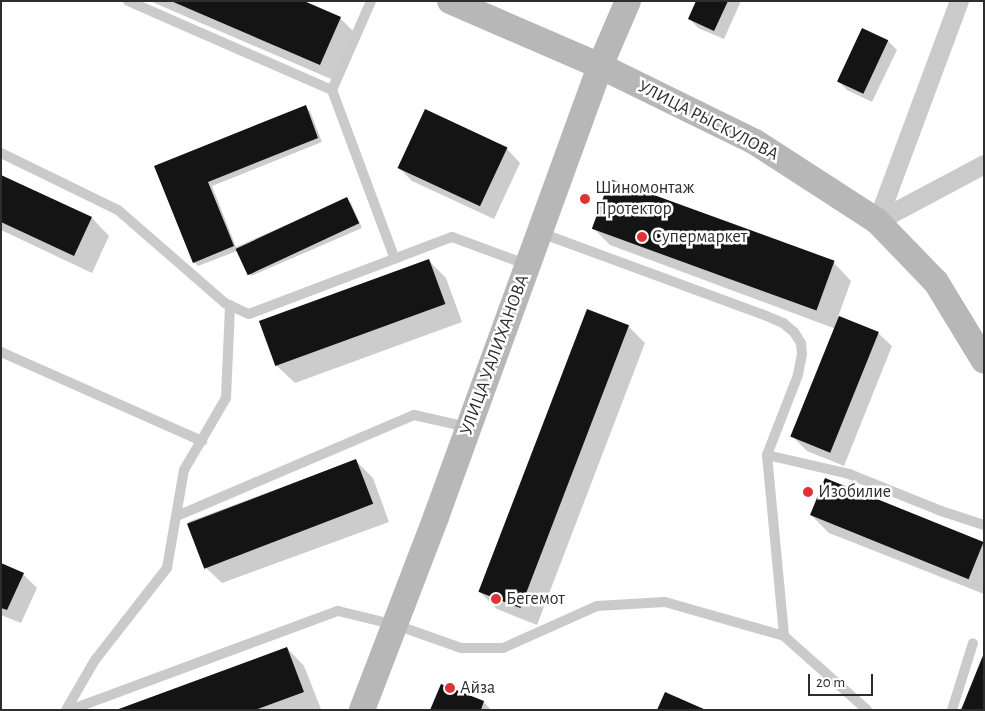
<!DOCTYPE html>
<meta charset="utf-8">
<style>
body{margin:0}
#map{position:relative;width:985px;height:711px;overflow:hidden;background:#fff;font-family:"Alegreya Sans",sans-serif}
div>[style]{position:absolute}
.shadow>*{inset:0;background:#0003}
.building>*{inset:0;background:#141414;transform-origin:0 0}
.lane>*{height:10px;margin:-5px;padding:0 5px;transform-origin:5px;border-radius:5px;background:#cacaca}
.street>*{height:19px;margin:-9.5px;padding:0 9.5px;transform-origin:9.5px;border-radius:9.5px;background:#cacaca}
.secondary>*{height:26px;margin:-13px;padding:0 13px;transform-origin:13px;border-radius:13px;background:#b7b7b7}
.dots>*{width:14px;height:14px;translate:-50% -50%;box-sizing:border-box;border:2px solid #fff;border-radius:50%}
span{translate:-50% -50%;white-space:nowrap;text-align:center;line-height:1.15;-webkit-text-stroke:5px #fff;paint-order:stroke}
.street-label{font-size:18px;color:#2d2d2d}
.poi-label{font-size:18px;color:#2d2d2d}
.left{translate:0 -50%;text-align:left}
.frame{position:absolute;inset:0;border:2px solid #2d2d2d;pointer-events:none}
.scale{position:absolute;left:808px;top:674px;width:65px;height:22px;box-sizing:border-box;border:2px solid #2d2d2d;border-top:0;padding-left:6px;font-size:15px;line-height:18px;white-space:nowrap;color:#2d2d2d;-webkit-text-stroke:4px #fff;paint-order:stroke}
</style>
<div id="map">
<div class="shadow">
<i style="clip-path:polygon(150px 1px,301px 1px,340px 18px,358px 36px,338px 82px)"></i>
<i style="clip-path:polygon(697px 1px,741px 1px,724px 39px,698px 28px,689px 18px)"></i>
<i style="clip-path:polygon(862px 29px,888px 41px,897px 50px,872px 102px,847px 90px,838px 81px)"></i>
<i style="clip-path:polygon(305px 107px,310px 111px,322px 142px,212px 186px,236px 247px,347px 198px,351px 203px,362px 228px,251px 276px,237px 251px,198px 266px,194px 262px,156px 166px)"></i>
<i style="clip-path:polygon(425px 111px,507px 149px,520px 163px,494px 219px,412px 181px,399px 168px)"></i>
<i style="clip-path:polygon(1px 176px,92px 218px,109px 236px,92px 273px,1px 230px)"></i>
<i style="clip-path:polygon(610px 180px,834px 263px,851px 281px,838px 317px,878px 333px,892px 346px,844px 466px,807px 451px,793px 437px,836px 329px,610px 245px,593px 228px)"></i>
<i style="clip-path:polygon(428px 260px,446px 278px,462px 322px,295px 383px,277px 366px,261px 322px)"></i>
<i style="clip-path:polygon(628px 326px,645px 343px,537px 625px,497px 609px,479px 591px)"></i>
<i style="clip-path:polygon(355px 460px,373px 478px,389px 522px,222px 583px,204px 566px,188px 522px)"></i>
<i style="clip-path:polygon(811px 515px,984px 542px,984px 594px,829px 533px)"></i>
<i style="clip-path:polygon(1px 564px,23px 574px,37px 588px,21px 623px,1px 615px)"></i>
<i style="clip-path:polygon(287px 648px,304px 666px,321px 709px,119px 710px)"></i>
<i style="clip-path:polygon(441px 685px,484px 702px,491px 710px,432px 710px)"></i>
</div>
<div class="building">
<i style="clip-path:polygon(171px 1px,304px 1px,341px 17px,320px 65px)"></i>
<i style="clip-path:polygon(696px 1px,728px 1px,714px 31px,688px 19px)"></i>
<i style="left:862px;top:28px;width:29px;height:59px;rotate:25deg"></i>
<i style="clip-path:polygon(306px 105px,318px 138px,208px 182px,234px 246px,193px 263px,154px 166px)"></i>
<i style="left:425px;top:109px;width:91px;height:65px;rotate:25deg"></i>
<i style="clip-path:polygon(1px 175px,92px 217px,74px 256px,1px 222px)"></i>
<i style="left:610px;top:179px;width:239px;height:53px;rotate:20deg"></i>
<i style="left:347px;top:197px;width:29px;height:123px;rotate:65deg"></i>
<i style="left:429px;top:259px;width:48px;height:181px;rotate:70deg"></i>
<i style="left:587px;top:309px;width:45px;height:303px;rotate:21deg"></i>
<i style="left:839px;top:316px;width:43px;height:130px;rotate:22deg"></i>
<i style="left:356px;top:459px;width:48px;height:181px;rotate:69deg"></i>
<i style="left:825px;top:478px;width:171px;height:40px;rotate:22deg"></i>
<i style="clip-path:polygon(1px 563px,24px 573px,7px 610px,1px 608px)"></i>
<i style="clip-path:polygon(287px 647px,304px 692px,255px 710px,116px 710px)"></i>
<i style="clip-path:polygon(984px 653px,984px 710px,961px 710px)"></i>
<i style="clip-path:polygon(441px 684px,484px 701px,481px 710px,430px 710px)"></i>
<i style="clip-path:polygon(665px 692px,706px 710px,657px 710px)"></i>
</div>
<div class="lane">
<i style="left:128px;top:1px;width:223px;rotate:23.6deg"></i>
<i style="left:332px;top:90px;width:97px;rotate:-66.3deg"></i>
<i style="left:332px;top:90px;width:180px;rotate:69.6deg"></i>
<i style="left:1px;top:153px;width:130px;rotate:26deg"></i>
<i style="left:118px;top:210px;width:142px;rotate:41deg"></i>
<i style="left:225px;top:303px;width:26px;rotate:25deg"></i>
<i style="left:249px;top:314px;width:217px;rotate:-20.8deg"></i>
<i style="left:452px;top:237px;width:81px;rotate:20.2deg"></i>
<i style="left:541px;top:233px;width:238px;rotate:20.2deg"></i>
<i style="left:764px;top:315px;width:21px;rotate:23deg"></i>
<i style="left:783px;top:323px;width:14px;rotate:39deg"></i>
<i style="left:794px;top:332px;width:13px;rotate:58deg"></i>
<i style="left:801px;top:343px;width:11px;rotate:85deg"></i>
<i style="left:802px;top:354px;width:21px;rotate:101deg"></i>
<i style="left:798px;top:375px;width:86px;rotate:111.2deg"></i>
<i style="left:767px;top:455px;width:182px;rotate:84.6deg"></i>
<i style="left:1px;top:352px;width:220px;rotate:23.9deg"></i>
<i style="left:767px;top:455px;width:84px;rotate:13deg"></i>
<i style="left:849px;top:474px;width:99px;rotate:21.9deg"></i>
<i style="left:941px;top:511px;width:45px;rotate:18deg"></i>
<i style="left:177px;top:516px;width:258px;rotate:-23.1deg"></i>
<i style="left:414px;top:415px;width:54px;rotate:12.8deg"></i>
<i style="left:66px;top:710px;width:58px;rotate:-59.9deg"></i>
<i style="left:95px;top:660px;width:117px;rotate:-52deg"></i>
<i style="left:167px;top:568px;width:99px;rotate:-80.2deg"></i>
<i style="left:184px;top:470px;width:83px;rotate:-59.7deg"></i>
<i style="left:226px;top:398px;width:93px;rotate:-87.5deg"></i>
<i style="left:70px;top:710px;width:286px;rotate:-20.3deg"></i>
<i style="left:338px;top:611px;width:60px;rotate:13.6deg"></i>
<i style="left:396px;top:625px;width:69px;rotate:19.5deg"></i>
<i style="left:461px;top:648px;width:42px"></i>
<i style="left:503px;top:648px;width:103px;rotate:-24.1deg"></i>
<i style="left:597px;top:606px;width:68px;rotate:-3.4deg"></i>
<i style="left:665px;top:602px;width:124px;rotate:15.9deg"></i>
<i style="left:784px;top:636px;width:111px;rotate:41.7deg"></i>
<i style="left:952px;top:710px;width:70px;rotate:-72.6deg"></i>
</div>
<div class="street">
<i style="left:877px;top:221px;width:235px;rotate:-69.6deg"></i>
<i style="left:877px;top:221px;width:121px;rotate:-28deg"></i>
</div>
<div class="secondary">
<i style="left:450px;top:1px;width:163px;rotate:23.4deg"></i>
<i style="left:600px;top:66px;width:173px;rotate:26.1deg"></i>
<i style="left:755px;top:142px;width:145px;rotate:32.9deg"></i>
<i style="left:877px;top:221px;width:85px;rotate:46deg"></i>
<i style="left:936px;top:282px;width:92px;rotate:58.7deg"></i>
<i style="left:362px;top:710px;width:207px;rotate:-69deg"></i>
<i style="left:436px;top:517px;width:480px;rotate:-70deg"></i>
<i style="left:600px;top:66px;width:71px;rotate:-66.7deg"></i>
</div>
<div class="dots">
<i style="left:585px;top:199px;background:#df3336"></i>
<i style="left:642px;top:237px;background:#df3336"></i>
<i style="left:808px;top:492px;background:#df3336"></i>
<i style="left:496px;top:599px;background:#df3336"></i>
<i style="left:450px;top:688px;background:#df3336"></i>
</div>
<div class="street-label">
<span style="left:708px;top:121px;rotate:27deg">УЛИЦА РЫСКУЛОВА</span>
<span style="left:495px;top:355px;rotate:-70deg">УЛИЦА УАЛИХАНОВА</span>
</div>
<div class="poi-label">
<span class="left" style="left:595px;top:199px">Шиномонтаж<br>Протектор</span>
<span class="left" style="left:652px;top:237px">Супермаркет</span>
<span class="left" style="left:818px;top:492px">Изобилие</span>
<span class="left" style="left:506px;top:599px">Бегемот</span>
<span class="left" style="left:460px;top:688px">Айза</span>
</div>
<div class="frame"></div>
<div class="scale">20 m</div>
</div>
